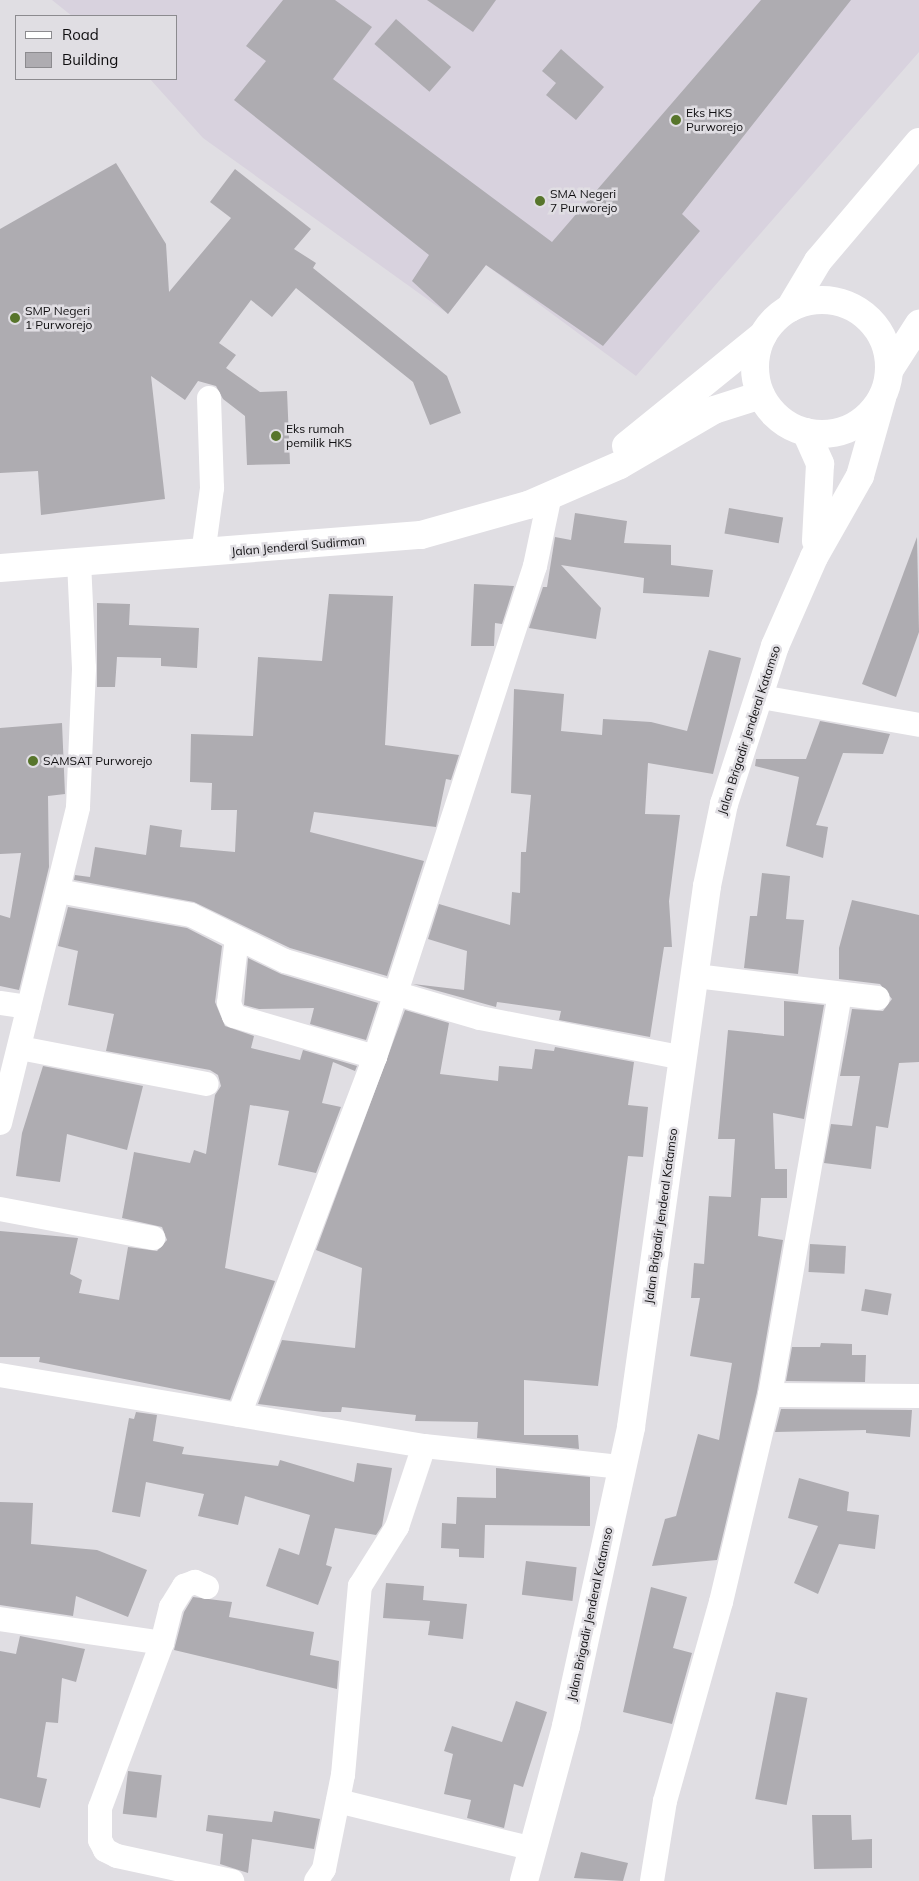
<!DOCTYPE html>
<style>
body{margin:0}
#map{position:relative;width:919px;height:1881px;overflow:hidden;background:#e0dee3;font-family:Mulish,sans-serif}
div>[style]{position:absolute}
.built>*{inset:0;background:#d8d2de}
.building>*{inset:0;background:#aeacb1;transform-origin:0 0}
.street>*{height:24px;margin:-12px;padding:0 12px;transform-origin:12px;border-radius:12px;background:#fff}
.secondary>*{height:28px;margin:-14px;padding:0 14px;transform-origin:14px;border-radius:14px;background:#fff}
.secondary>.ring{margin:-14px;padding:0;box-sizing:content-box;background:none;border:28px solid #fff;border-radius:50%}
.dots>*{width:14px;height:14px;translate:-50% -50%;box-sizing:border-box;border:2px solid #e0dee3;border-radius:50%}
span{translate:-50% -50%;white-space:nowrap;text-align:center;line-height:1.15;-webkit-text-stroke:5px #e0dee3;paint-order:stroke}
.poi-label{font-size:12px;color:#0f0e10}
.left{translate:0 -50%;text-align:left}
.street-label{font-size:12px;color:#0f0e10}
.legend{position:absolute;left:15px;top:15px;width:162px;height:65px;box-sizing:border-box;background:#e0dee3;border:1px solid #8c8b8f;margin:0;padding:6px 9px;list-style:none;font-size:15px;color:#0f0e10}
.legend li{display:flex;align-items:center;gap:10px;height:25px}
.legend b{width:25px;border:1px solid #8c8b8f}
</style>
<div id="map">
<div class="built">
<i style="clip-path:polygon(52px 0,919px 0,919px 52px,636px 376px,486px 265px,448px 314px,203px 138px,150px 79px,176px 79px,176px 16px,72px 16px)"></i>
</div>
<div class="building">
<i style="clip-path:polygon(283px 0,335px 0,372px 27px,333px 79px,552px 242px,761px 0,851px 0,682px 214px,700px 231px,603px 346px,486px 265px,448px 314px,412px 281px,429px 255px,234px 100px,266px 61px,246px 46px)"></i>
<i style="clip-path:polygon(427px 0,496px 0,473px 32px)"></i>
<i style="left:396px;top:19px;width:73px;height:33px;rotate:41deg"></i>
<i style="clip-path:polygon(561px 49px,604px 87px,576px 120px,546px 95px,556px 83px,542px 71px)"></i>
<i style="clip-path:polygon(116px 163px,166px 244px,169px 292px,231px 218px,210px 202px,235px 169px,311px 229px,294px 249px,316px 263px,313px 268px,447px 376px,461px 413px,430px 425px,413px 382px,296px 288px,272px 317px,251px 300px,219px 343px,236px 355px,226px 368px,260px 392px,287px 391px,290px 464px,247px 465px,245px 416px,223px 399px,216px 386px,198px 381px,185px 400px,151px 376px,165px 499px,41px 515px,38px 471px,0 473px,0 229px)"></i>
<i style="left:729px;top:508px;width:55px;height:26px;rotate:10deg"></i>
<i style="clip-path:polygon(575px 513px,627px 521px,624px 543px,671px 545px,671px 565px,713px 570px,709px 597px,643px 593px,644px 578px,561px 565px,601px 608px,596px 639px,529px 628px,543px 587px,547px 587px,555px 537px,571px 540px)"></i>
<i style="clip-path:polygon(917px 537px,919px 632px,896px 697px,862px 684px)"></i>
<i style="clip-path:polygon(474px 584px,514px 586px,502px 624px,495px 623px,494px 646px,471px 646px)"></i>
<i style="clip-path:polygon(329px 594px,393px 596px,385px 745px,459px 755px,451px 780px,446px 779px,436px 827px,314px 812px,310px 832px,424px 861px,387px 976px,290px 948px,194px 902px,74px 880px,75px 875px,90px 877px,95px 847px,146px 855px,150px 825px,182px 830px,180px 847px,235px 852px,237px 810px,211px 810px,212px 783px,190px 782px,191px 734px,253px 736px,258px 657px,322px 661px)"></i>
<i style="clip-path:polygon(97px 603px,130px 604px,129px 625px,199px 628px,197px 668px,161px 666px,161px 658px,117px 657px,115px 687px,97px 687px)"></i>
<i style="clip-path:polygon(709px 650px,741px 658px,713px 774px,648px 763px,645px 814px,680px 815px,669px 901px,672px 947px,664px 947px,650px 1037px,559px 1020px,561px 1011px,497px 1002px,496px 1007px,413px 984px,464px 990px,467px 951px,428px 939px,439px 904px,510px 925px,512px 892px,520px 893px,521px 852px,526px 852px,531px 795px,511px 793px,514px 689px,564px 694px,561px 731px,602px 735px,603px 719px,651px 722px,687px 731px)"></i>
<i style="clip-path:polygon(820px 721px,890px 734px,883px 754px,843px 753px,816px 825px,828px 827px,823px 858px,786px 846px,799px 777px,755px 766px,756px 759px,806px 759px)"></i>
<i style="clip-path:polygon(62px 723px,65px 794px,48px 796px,49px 867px,19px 990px,0 986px,0 915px,10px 918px,21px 853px,0 854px,0 728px)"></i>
<i style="clip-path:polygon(762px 873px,790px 876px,786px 919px,804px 920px,798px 974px,744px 968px,750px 916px,757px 916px)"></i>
<i style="clip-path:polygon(852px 900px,919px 915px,919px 1062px,899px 1063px,888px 1128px,876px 1126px,871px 1169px,824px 1163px,831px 1124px,852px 1126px,860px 1076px,840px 1076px,852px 1009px,883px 1011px,892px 999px,880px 984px,839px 979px,839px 948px)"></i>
<i style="clip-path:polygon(68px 907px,187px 928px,222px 946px,215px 1002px,225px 1026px,254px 1036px,251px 1048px,300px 1060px,303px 1050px,357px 1066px,355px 1071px,333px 1062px,322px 1103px,341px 1107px,316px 1173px,278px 1165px,289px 1111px,250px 1105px,225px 1268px,275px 1281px,230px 1400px,39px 1362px,40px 1357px,0 1357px,0 1231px,78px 1238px,70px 1274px,82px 1280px,79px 1293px,119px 1300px,128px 1247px,157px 1251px,167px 1240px,162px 1227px,122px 1218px,134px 1152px,190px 1163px,194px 1150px,206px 1154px,215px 1095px,221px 1086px,218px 1075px,210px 1070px,106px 1051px,114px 1014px,68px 1005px,78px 951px,58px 946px)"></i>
<i style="clip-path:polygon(248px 958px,281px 974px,378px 1003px,366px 1040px,310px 1024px,314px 1008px,259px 1009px,244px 1005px)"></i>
<i style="clip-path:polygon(784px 1001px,824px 1005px,804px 1119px,773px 1113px,775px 1169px,787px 1169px,787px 1198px,761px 1198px,758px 1236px,783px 1240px,757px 1392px,717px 1560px,652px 1566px,665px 1519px,676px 1516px,698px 1434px,719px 1440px,732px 1363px,690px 1356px,700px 1298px,691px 1298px,694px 1263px,704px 1264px,709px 1196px,731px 1197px,735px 1139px,718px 1139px,728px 1030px,784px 1036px)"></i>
<i style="clip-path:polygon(405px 1010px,449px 1023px,440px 1074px,498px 1081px,499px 1066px,532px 1069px,535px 1049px,554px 1051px,555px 1047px,634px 1062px,628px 1105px,648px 1107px,643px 1157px,628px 1156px,598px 1386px,524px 1380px,524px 1435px,578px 1435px,579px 1449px,477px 1438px,478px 1422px,415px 1421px,416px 1415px,342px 1407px,341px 1412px,323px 1412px,258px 1404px,282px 1340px,355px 1348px,362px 1268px,316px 1250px)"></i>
<i style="clip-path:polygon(43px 1066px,143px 1086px,127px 1150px,67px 1134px,60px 1182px,16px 1176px,22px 1133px)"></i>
<i style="left:810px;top:1244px;width:36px;height:28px;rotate:3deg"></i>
<i style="left:865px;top:1289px;width:27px;height:22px;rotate:10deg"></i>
<i style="clip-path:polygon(821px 1343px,852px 1344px,852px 1355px,866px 1355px,865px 1382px,786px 1381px,792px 1347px,820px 1347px)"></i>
<i style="clip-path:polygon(781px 1409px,912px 1410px,910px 1437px,866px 1433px,866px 1430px,775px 1432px)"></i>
<i style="clip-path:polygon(136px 1412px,157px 1415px,153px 1441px,184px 1447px,182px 1454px,278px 1466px,280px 1460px,354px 1482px,357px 1463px,392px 1468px,382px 1526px,376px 1535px,335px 1528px,326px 1565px,332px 1567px,318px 1605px,266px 1586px,279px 1548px,299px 1555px,310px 1515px,245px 1496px,238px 1525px,198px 1516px,204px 1494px,146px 1482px,140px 1517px,112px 1512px,129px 1418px,134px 1419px)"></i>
<i style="clip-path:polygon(496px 1468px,590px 1477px,590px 1526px,485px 1525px,484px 1558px,459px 1557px,459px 1549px,441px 1548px,442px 1523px,456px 1524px,457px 1497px,496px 1498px)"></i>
<i style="clip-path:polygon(799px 1478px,849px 1492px,847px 1511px,879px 1515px,875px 1549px,839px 1544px,818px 1594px,794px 1583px,818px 1526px,788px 1518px)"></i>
<i style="clip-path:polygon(0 1502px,33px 1503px,31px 1544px,97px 1550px,147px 1570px,128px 1617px,76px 1596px,73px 1616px,0 1605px)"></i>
<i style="left:526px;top:1561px;width:51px;height:34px;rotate:7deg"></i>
<i style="clip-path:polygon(386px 1583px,424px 1586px,423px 1600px,467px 1604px,463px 1639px,428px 1635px,430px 1621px,383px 1618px)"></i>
<i style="clip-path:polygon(651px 1587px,687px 1597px,673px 1648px,692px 1653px,672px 1724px,623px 1712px)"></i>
<i style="clip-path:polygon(193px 1597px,232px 1602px,229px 1617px,314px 1632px,310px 1655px,339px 1661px,337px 1689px,174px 1650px,184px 1612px)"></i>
<i style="clip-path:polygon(20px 1636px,85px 1649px,76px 1682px,62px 1678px,58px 1723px,46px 1722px,37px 1777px,47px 1779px,40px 1808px,0 1798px,0 1651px,16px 1654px)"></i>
<i style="left:776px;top:1692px;width:32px;height:109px;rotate:11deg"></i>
<i style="clip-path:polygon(516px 1701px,547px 1712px,523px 1787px,514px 1784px,504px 1828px,467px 1818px,471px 1800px,444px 1794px,453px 1754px,444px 1751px,452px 1726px,502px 1742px)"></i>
<i style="left:128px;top:1771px;width:34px;height:43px;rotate:7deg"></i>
<i style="clip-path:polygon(274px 1811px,320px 1819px,314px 1849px,252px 1839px,248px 1873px,220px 1864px,223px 1834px,206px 1831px,208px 1815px,272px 1822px)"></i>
<i style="clip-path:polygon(812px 1815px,851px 1815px,852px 1840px,872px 1839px,872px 1868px,814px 1869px)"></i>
<i style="clip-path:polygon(581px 1852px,628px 1863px,623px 1881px,574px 1878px)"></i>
</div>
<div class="street">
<i style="left:203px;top:554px;width:67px;rotate:-82.2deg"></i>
<i style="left:212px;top:488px;width:90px;rotate:-91.9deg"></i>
<i style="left:761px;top:697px;width:160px;rotate:10deg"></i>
<i style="left:58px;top:891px;width:135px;rotate:10.2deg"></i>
<i style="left:191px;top:915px;width:105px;rotate:26.1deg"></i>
<i style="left:285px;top:961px;width:203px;rotate:16.3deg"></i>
<i style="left:480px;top:1018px;width:207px;rotate:11.1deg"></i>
<i style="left:237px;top:938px;width:65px;rotate:97deg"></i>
<i style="left:229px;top:1003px;width:14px;rotate:69deg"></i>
<i style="left:234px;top:1016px;width:147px;rotate:16.2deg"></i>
<i style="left:696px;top:976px;width:183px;rotate:6.9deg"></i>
<i style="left:0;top:1003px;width:29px;rotate:8deg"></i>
<i style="left:20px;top:1048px;width:190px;rotate:10.9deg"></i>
<i style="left:0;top:1123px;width:325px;rotate:-76.1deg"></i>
<i style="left:78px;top:807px;width:139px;rotate:-87.5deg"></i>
<i style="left:84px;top:668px;width:106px;rotate:-92.7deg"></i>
<i style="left:0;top:1209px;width:156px;rotate:10.7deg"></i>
<i style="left:0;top:1375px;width:430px;rotate:9.5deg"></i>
<i style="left:424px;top:1446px;width:199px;rotate:6.1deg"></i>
<i style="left:770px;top:1395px;width:149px;rotate:0.4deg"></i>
<i style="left:239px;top:1415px;width:383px;rotate:-69.2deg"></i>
<i style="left:375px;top:1057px;width:516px;rotate:-71.95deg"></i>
<i style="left:535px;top:566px;width:73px;rotate:-78.1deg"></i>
<i style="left:0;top:1619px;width:164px;rotate:8.4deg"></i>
<i style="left:162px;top:1643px;width:176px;rotate:110.6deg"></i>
<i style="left:100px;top:1808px;width:32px;rotate:90deg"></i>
<i style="left:100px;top:1840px;width:11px;rotate:63deg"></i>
<i style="left:105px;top:1850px;width:13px;rotate:27deg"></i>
<i style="left:117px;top:1856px;width:118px;rotate:12.3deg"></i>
<i style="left:162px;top:1643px;width:37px;rotate:-76deg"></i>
<i style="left:171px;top:1607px;width:25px;rotate:-58deg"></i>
<i style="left:184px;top:1586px;width:12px;rotate:-20deg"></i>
<i style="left:195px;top:1582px;width:13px;rotate:23deg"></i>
<i style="left:338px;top:1801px;width:202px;rotate:13.8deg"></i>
<i style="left:316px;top:1881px;width:14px;rotate:-56deg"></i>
<i style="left:324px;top:1869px;width:96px;rotate:-78.6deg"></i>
<i style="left:343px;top:1775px;width:190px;rotate:-84.9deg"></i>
<i style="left:360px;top:1586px;width:70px;rotate:-57.9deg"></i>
<i style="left:397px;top:1527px;width:85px;rotate:-71.6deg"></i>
<i style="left:652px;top:1881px;width:81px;rotate:-80.8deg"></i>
<i style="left:665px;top:1801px;width:207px;rotate:-74.3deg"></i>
<i style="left:721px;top:1602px;width:213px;rotate:-76.7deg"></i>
<i style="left:770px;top:1395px;width:406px;rotate:-80.1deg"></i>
</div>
<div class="secondary">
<i class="ring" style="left:755px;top:300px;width:106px;height:106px"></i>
<i style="left:790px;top:308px;width:55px;rotate:-59.2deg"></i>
<i style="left:818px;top:261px;width:156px;rotate:-49.7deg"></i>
<i style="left:890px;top:369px;width:54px;rotate:-57.2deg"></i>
<i style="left:806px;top:432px;width:35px;rotate:66deg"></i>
<i style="left:820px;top:464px;width:77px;rotate:93deg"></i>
<i style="left:626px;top:446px;width:176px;rotate:-39deg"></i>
<i style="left:0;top:568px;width:422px;rotate:-4.5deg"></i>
<i style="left:421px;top:535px;width:111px;rotate:-15.7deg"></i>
<i style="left:528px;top:505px;width:100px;rotate:-23.5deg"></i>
<i style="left:620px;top:465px;width:109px;rotate:-30.3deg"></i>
<i style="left:714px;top:410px;width:49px;rotate:-17.7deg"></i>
<i style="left:524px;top:1881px;width:161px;rotate:-74.8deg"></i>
<i style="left:566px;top:1726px;width:306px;rotate:-77.7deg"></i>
<i style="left:631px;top:1427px;width:546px;rotate:-82deg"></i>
<i style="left:707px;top:886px;width:84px;rotate:-78.3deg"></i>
<i style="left:724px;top:804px;width:166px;rotate:-72.1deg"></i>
<i style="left:775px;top:646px;width:97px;rotate:-66.3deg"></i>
<i style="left:814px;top:557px;width:93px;rotate:-60.4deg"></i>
<i style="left:860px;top:476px;width:81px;rotate:-74.2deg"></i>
</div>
<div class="dots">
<i style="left:676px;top:120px;background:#57752b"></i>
<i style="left:540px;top:201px;background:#57752b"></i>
<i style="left:15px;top:318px;background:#57752b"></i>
<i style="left:276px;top:436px;background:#57752b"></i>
<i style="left:33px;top:761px;background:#57752b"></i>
</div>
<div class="poi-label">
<span class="left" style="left:686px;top:120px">Eks HKS<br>Purworejo</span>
<span class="left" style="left:550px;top:201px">SMA Negeri<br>7 Purworejo</span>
<span class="left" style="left:25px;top:318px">SMP Negeri<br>1 Purworejo</span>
<span class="left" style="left:286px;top:436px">Eks rumah<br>pemilik HKS</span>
<span class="left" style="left:43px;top:761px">SAMSAT Purworejo</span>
</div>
<div class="street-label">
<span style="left:298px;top:546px;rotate:-5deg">Jalan Jenderal Sudirman</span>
<span style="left:749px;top:730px;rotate:-72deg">Jalan Brigadir Jenderal Katamso</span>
<span style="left:661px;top:1216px;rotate:-82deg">Jalan Brigadir Jenderal Katamso</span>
<span style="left:590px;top:1614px;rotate:-78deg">Jalan Brigadir Jenderal Katamso</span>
</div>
<ul class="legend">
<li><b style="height:6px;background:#fff"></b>Road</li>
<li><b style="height:14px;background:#aeacb1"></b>Building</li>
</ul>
</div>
